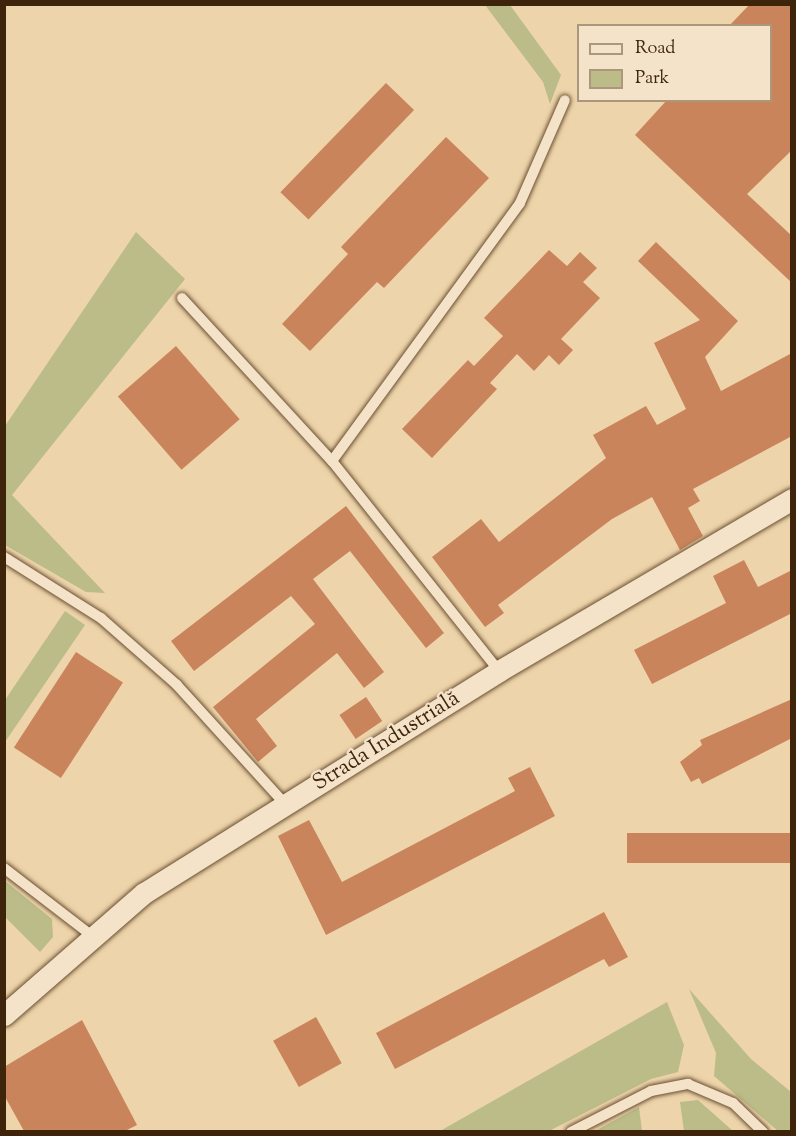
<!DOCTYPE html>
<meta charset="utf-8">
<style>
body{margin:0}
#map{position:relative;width:796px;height:1136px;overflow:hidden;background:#eed4aa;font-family:"Sorts Mill Goudy",serif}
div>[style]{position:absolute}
.green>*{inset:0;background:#bbbc87}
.building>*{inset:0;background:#ca845b;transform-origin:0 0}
.roads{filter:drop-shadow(0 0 2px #6a5033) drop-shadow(0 0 2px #6a5033)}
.service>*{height:10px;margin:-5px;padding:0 5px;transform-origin:5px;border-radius:5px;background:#f4e3c8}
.minor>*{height:21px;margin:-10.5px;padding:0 10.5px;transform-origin:10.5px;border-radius:10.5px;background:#f4e3c8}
span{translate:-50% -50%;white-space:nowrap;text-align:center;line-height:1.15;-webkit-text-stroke:4.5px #f4e3c8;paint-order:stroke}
.street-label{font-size:22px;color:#3e240b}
.frame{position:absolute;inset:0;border:6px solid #3e240b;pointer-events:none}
.legend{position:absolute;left:577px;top:24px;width:195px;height:78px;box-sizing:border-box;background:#f4e3c8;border:2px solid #ab977c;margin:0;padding:8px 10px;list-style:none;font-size:18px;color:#3e240b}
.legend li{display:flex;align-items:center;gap:12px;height:30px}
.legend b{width:30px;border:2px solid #ab977c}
</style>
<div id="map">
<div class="green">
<i style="clip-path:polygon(485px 5px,510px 5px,561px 75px,550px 104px,543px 82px)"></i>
<i style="clip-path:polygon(136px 232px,185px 279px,12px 495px,105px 593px,86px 592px,5px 545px,5px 426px)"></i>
<i style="clip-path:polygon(65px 611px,85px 625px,5px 742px,5px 700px)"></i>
<i style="clip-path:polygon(5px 881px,52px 919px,53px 937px,40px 952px,5px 917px)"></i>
<i style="clip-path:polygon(689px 989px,751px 1059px,791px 1092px,791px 1131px,778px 1131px,714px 1076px,716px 1053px)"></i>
<i style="clip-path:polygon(667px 1002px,684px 1045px,678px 1072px,651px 1079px,549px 1131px,440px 1131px)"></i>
<i style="clip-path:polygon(698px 1100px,733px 1131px,684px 1131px,680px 1102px)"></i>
<i style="clip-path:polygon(639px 1107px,642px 1131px,595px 1131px)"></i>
</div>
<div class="building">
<i style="clip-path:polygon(750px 4px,792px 4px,792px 150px,747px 194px,792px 236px,792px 283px,635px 135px,667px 100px,771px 100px,771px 26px,729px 26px)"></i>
<i style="left:386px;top:83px;width:39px;height:152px;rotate:44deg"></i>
<i style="clip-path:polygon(446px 137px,489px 178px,384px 288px,377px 282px,310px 351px,282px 324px,348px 254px,341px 247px)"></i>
<i style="clip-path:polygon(656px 242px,738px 321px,705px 357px,721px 391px,792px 353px,792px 436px,693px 489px,700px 501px,688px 508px,703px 536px,680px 550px,652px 497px,612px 519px,498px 605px,504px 613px,485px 627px,432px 557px,481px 519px,499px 542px,606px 458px,593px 435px,646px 406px,657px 425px,686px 409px,654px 343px,700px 320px,638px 261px)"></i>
<i style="clip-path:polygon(549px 250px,567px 266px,580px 252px,597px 268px,583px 282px,600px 298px,561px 339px,573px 350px,559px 365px,549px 355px,534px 371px,517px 354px,490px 383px,497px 389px,432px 458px,402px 429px,468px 360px,474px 366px,503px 336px,484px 318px)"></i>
<i style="left:176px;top:346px;width:97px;height:77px;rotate:49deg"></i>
<i style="clip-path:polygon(346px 506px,444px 633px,426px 648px,350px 551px,313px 579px,384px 672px,364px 688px,337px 653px,256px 719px,277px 746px,258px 762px,213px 707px,315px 624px,291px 596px,194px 671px,171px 641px)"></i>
<i style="clip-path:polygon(744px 560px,758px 587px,792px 570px,792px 613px,652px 684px,634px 650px,726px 603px,713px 576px)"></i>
<i style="left:76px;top:652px;width:56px;height:114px;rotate:33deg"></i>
<i style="left:366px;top:697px;width:29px;height:32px;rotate:56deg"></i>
<i style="clip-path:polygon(792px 699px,792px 738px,702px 784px,699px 778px,691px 782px,680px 762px,702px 745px,700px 740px)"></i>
<i style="clip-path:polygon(530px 767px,555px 816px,326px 935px,278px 836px,309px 820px,342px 882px,515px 791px,508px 778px)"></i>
<i style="left:792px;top:833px;width:30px;height:165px;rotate:90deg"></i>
<i style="clip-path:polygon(604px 912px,628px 957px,609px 967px,604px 959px,395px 1069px,376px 1033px)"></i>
<i style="left:316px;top:1017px;width:53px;height:49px;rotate:61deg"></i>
<i style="clip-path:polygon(82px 1020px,137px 1125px,125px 1131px,24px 1131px,4px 1095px,4px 1067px)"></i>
</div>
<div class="roads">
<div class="service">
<i style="left:182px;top:298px;width:222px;rotate:47.4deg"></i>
<i style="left:332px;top:461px;width:268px;rotate:51.5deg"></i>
<i style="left:332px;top:461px;width:319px;rotate:-53.9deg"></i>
<i style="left:520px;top:203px;width:112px;rotate:-66.4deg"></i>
<i style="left:4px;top:557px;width:115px;rotate:32.2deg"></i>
<i style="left:101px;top:618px;width:101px;rotate:41.4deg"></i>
<i style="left:177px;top:685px;width:161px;rotate:47.8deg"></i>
<i style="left:4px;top:868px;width:110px;rotate:37.6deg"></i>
<i style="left:571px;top:1132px;width:90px;rotate:-27.1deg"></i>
<i style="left:651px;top:1091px;width:38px;rotate:-11deg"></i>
<i style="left:688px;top:1084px;width:49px;rotate:22.9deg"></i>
<i style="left:733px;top:1103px;width:42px;rotate:44deg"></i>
</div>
<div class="minor">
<i style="left:4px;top:1015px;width:186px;rotate:-41.1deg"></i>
<i style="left:144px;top:893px;width:419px;rotate:-32deg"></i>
<i style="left:499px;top:671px;width:340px;rotate:-30.4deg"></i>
</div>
</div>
<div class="street-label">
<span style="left:387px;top:742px;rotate:-32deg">Strada Industrială</span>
</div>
<div class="frame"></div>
<ul class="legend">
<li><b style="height:8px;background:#f4e3c8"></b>Road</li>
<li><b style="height:16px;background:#bbbc87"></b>Park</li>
</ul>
</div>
